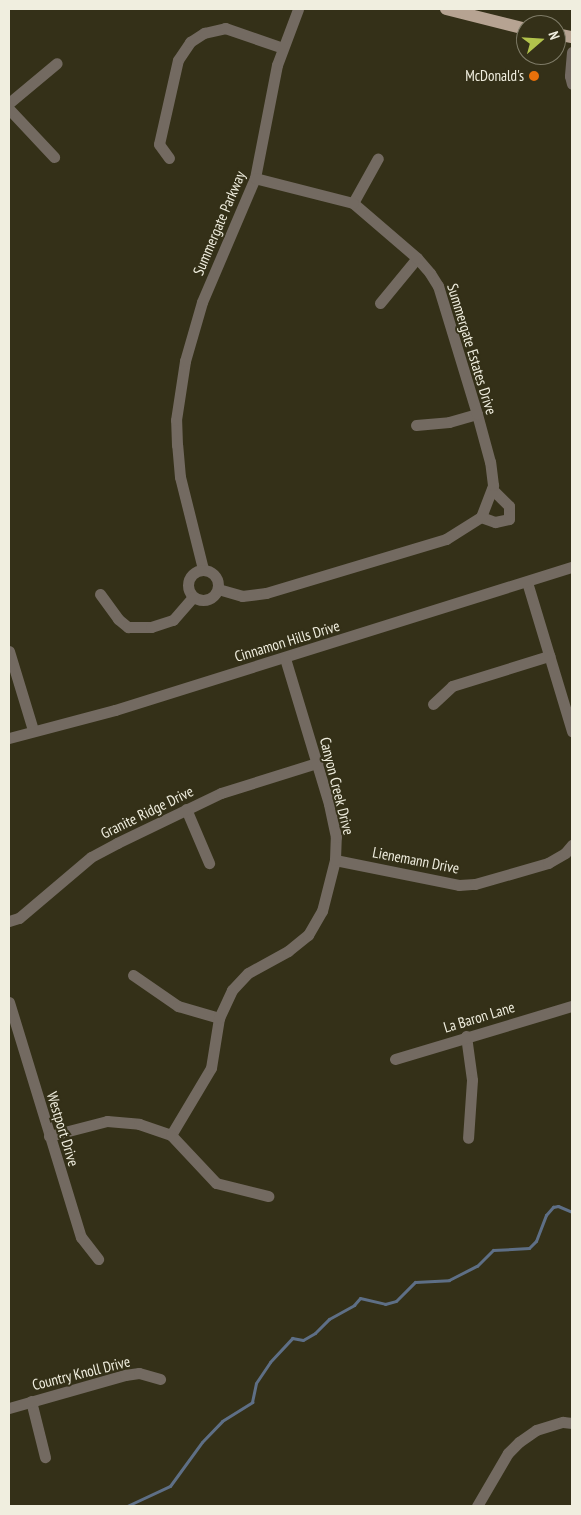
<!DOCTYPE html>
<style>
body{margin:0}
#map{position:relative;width:581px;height:1515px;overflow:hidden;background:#343018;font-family:"PT Sans Narrow",sans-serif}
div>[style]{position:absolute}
.stream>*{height:3px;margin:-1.5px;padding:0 1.5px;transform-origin:1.5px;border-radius:1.5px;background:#5e6f86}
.minor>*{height:11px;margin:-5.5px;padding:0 5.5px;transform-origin:5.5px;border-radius:5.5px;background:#736a61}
.minor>.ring{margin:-5.5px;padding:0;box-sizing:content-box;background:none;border:11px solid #736a61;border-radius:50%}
.major>*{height:12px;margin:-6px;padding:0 6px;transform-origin:6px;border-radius:6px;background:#b6a392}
.dots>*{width:14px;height:14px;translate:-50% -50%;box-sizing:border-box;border:2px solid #343018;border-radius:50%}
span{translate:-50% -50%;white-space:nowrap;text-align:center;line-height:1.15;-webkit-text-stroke:4px #343018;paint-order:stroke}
.poi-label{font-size:15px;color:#f0eedf}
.right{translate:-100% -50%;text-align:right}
.street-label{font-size:15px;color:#f0eedf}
.frame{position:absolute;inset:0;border:10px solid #f0eedf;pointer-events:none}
.north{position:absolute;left:516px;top:15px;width:50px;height:50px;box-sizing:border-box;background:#343018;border:1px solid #7f7c68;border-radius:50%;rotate:71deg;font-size:14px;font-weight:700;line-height:20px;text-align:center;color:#f0eedf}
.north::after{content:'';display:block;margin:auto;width:18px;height:22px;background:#b2c34c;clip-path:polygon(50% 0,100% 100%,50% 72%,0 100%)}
</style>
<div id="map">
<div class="stream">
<i style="left:127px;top:1506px;width:47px;rotate:-24.9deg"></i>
<i style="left:170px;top:1486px;width:54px;rotate:-54deg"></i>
<i style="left:202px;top:1442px;width:29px;rotate:-46deg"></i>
<i style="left:222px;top:1421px;width:36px;rotate:-32deg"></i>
<i style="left:252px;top:1402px;width:19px;rotate:-78deg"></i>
<i style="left:256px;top:1383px;width:25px;rotate:-56deg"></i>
<i style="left:270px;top:1362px;width:33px;rotate:-47deg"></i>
<i style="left:292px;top:1338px;width:11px;rotate:10deg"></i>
<i style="left:303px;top:1340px;width:14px;rotate:-30deg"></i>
<i style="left:315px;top:1333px;width:20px;rotate:-45deg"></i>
<i style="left:329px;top:1319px;width:29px;rotate:-29deg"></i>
<i style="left:354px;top:1305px;width:9px;rotate:-49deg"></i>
<i style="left:360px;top:1298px;width:26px;rotate:13deg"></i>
<i style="left:385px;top:1304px;width:11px;rotate:-15deg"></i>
<i style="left:396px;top:1301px;width:27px;rotate:-45deg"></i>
<i style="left:415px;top:1282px;width:34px;rotate:-3deg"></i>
<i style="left:449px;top:1280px;width:31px;rotate:-27deg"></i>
<i style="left:477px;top:1266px;width:23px;rotate:-45deg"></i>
<i style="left:493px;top:1250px;width:36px;rotate:-3deg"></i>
<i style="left:529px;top:1248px;width:10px;rotate:-45deg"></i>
<i style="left:536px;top:1241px;width:28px;rotate:-69deg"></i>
<i style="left:546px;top:1215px;width:11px;rotate:-49deg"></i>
<i style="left:553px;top:1207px;width:5px;rotate:-11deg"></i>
<i style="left:558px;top:1206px;width:15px;rotate:23deg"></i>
</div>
<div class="minor">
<i style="left:572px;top:52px;width:24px;rotate:95deg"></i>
<i style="left:570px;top:76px;width:8px;rotate:76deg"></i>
<i style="left:9px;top:103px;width:62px;rotate:-39.8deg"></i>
<i style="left:9px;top:109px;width:66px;rotate:46.8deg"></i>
<i style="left:169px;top:158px;width:17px;rotate:-126deg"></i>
<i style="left:159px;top:144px;width:86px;rotate:-77.3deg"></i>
<i style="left:178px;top:60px;width:22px;rotate:-56deg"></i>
<i style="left:190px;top:42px;width:17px;rotate:-33deg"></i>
<i style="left:204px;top:33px;width:22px;rotate:-13deg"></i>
<i style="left:225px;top:28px;width:61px;rotate:19deg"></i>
<i style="left:353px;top:203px;width:51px;rotate:-60.9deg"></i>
<i style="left:380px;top:303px;width:58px;rotate:-50.6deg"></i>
<i style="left:416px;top:425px;width:33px;rotate:-5deg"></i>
<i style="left:449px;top:422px;width:29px;rotate:-16deg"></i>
<i style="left:481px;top:517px;width:15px;rotate:20deg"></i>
<i style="left:495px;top:522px;width:14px;rotate:-12deg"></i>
<i style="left:509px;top:519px;width:13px;rotate:-90deg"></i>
<i style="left:509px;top:506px;width:24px;rotate:-135deg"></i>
<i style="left:203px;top:569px;width:95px;rotate:-104deg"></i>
<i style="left:180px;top:477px;width:32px;rotate:-95deg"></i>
<i style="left:177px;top:445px;width:25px;rotate:-92deg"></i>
<i style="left:176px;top:420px;width:60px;rotate:-81.3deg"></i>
<i style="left:185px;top:361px;width:61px;rotate:-73.9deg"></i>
<i style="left:202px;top:302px;width:135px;rotate:-66.9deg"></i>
<i style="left:255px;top:178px;width:115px;rotate:-79deg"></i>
<i style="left:277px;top:65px;width:60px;rotate:-69.4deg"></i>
<i class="ring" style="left:188px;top:570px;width:19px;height:19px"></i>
<i style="left:527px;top:582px;width:156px;rotate:73.2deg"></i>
<i style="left:218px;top:589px;width:25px;rotate:16deg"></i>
<i style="left:242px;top:596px;width:24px;rotate:-7deg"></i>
<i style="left:266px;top:593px;width:188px;rotate:-16.7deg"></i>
<i style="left:446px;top:539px;width:41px;rotate:-32.2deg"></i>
<i style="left:481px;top:517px;width:34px;rotate:-69deg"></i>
<i style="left:493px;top:485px;width:23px;rotate:-97deg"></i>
<i style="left:490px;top:462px;width:50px;rotate:-105.2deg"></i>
<i style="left:477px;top:414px;width:134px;rotate:-106.9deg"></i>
<i style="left:438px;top:286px;width:15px;rotate:-122deg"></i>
<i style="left:430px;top:273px;width:20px;rotate:-131deg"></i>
<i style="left:417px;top:258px;width:84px;rotate:-139.3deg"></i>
<i style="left:353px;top:203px;width:101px;rotate:-165.7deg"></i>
<i style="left:100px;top:594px;width:31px;rotate:54deg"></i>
<i style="left:118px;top:619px;width:13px;rotate:39deg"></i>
<i style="left:128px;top:627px;width:23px"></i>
<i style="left:151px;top:627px;width:23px;rotate:-18deg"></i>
<i style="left:173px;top:620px;width:30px;rotate:-49deg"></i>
<i style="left:9px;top:651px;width:83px;rotate:73.1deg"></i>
<i style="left:433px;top:704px;width:26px;rotate:-43deg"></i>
<i style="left:452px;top:686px;width:102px;rotate:-17.2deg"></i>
<i style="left:9px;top:738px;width:110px;rotate:-14.8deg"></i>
<i style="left:115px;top:710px;width:479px;rotate:-17.4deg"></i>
<i style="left:186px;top:809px;width:59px;rotate:66.9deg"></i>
<i style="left:335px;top:860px;width:126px;rotate:11.4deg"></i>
<i style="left:459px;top:885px;width:16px;rotate:-4deg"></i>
<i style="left:475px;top:884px;width:76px;rotate:-16deg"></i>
<i style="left:548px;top:863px;width:20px;rotate:-30deg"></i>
<i style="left:565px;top:853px;width:11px;rotate:-49deg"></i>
<i style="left:9px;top:921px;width:10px;rotate:-17deg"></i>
<i style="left:19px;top:918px;width:94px;rotate:-40.3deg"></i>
<i style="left:91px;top:857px;width:30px;rotate:-28deg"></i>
<i style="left:117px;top:843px;width:115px;rotate:-25.7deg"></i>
<i style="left:221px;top:793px;width:101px;rotate:-17.4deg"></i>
<i style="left:133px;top:975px;width:55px;rotate:34.6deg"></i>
<i style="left:178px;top:1006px;width:43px;rotate:16.3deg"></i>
<i style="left:9px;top:1002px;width:246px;rotate:73deg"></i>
<i style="left:81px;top:1237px;width:28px;rotate:52deg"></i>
<i style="left:466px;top:1036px;width:44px;rotate:82.2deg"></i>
<i style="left:472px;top:1080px;width:58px;rotate:93.9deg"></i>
<i style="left:395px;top:1059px;width:185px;rotate:-16.7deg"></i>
<i style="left:171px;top:1135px;width:78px;rotate:-59.2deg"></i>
<i style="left:211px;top:1068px;width:51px;rotate:-80.9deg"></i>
<i style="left:219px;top:1018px;width:31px;rotate:-65deg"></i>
<i style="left:232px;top:990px;width:23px;rotate:-47deg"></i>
<i style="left:248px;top:973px;width:46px;rotate:-28.8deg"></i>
<i style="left:288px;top:951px;width:26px;rotate:-39deg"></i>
<i style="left:308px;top:935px;width:28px;rotate:-60deg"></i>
<i style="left:322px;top:911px;width:53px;rotate:-75.7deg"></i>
<i style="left:335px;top:860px;width:23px;rotate:-88deg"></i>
<i style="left:336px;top:837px;width:34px;rotate:-102deg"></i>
<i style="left:329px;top:804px;width:152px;rotate:-106.8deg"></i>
<i style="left:49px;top:1136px;width:60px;rotate:-14.5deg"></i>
<i style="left:107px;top:1121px;width:32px;rotate:5deg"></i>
<i style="left:139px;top:1124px;width:34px;rotate:19deg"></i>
<i style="left:171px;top:1135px;width:66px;rotate:46.8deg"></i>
<i style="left:216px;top:1183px;width:54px;rotate:14deg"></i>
<i style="left:31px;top:1401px;width:58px;rotate:76deg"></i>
<i style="left:9px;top:1408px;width:121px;rotate:-15.9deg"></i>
<i style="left:125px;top:1375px;width:14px;rotate:-8deg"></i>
<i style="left:139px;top:1373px;width:22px;rotate:16deg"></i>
<i style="left:477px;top:1506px;width:61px;rotate:-59.7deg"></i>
<i style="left:508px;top:1453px;width:16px;rotate:-45deg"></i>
<i style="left:519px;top:1442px;width:21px;rotate:-35deg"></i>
<i style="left:536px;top:1430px;width:28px;rotate:-17deg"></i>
<i style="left:563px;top:1422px;width:9px;rotate:6deg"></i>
</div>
<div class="major">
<i style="left:446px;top:9px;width:82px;rotate:14deg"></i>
<i style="left:556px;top:34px;width:16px;rotate:11deg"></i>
</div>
<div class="dots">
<i style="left:534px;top:76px;background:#e8710a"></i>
</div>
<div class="poi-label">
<span class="right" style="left:524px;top:76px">McDonald's</span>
</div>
<div class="street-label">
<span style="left:219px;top:223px;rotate:-67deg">Summergate Parkway</span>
<span style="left:472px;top:349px;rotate:73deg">Summergate Estates Drive</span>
<span style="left:287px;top:641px;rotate:-17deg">Cinnamon Hills Drive</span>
<span style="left:337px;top:786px;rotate:76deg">Canyon Creek Drive</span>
<span style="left:147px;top:812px;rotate:-26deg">Granite Ridge Drive</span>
<span style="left:416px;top:860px;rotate:11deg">Lienemann Drive</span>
<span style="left:479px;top:1017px;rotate:-17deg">La Baron Lane</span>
<span style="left:63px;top:1129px;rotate:73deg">Westport Drive</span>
<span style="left:81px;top:1373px;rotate:-14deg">Country Knoll Drive</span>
</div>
<div class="frame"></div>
<div class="north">N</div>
</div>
